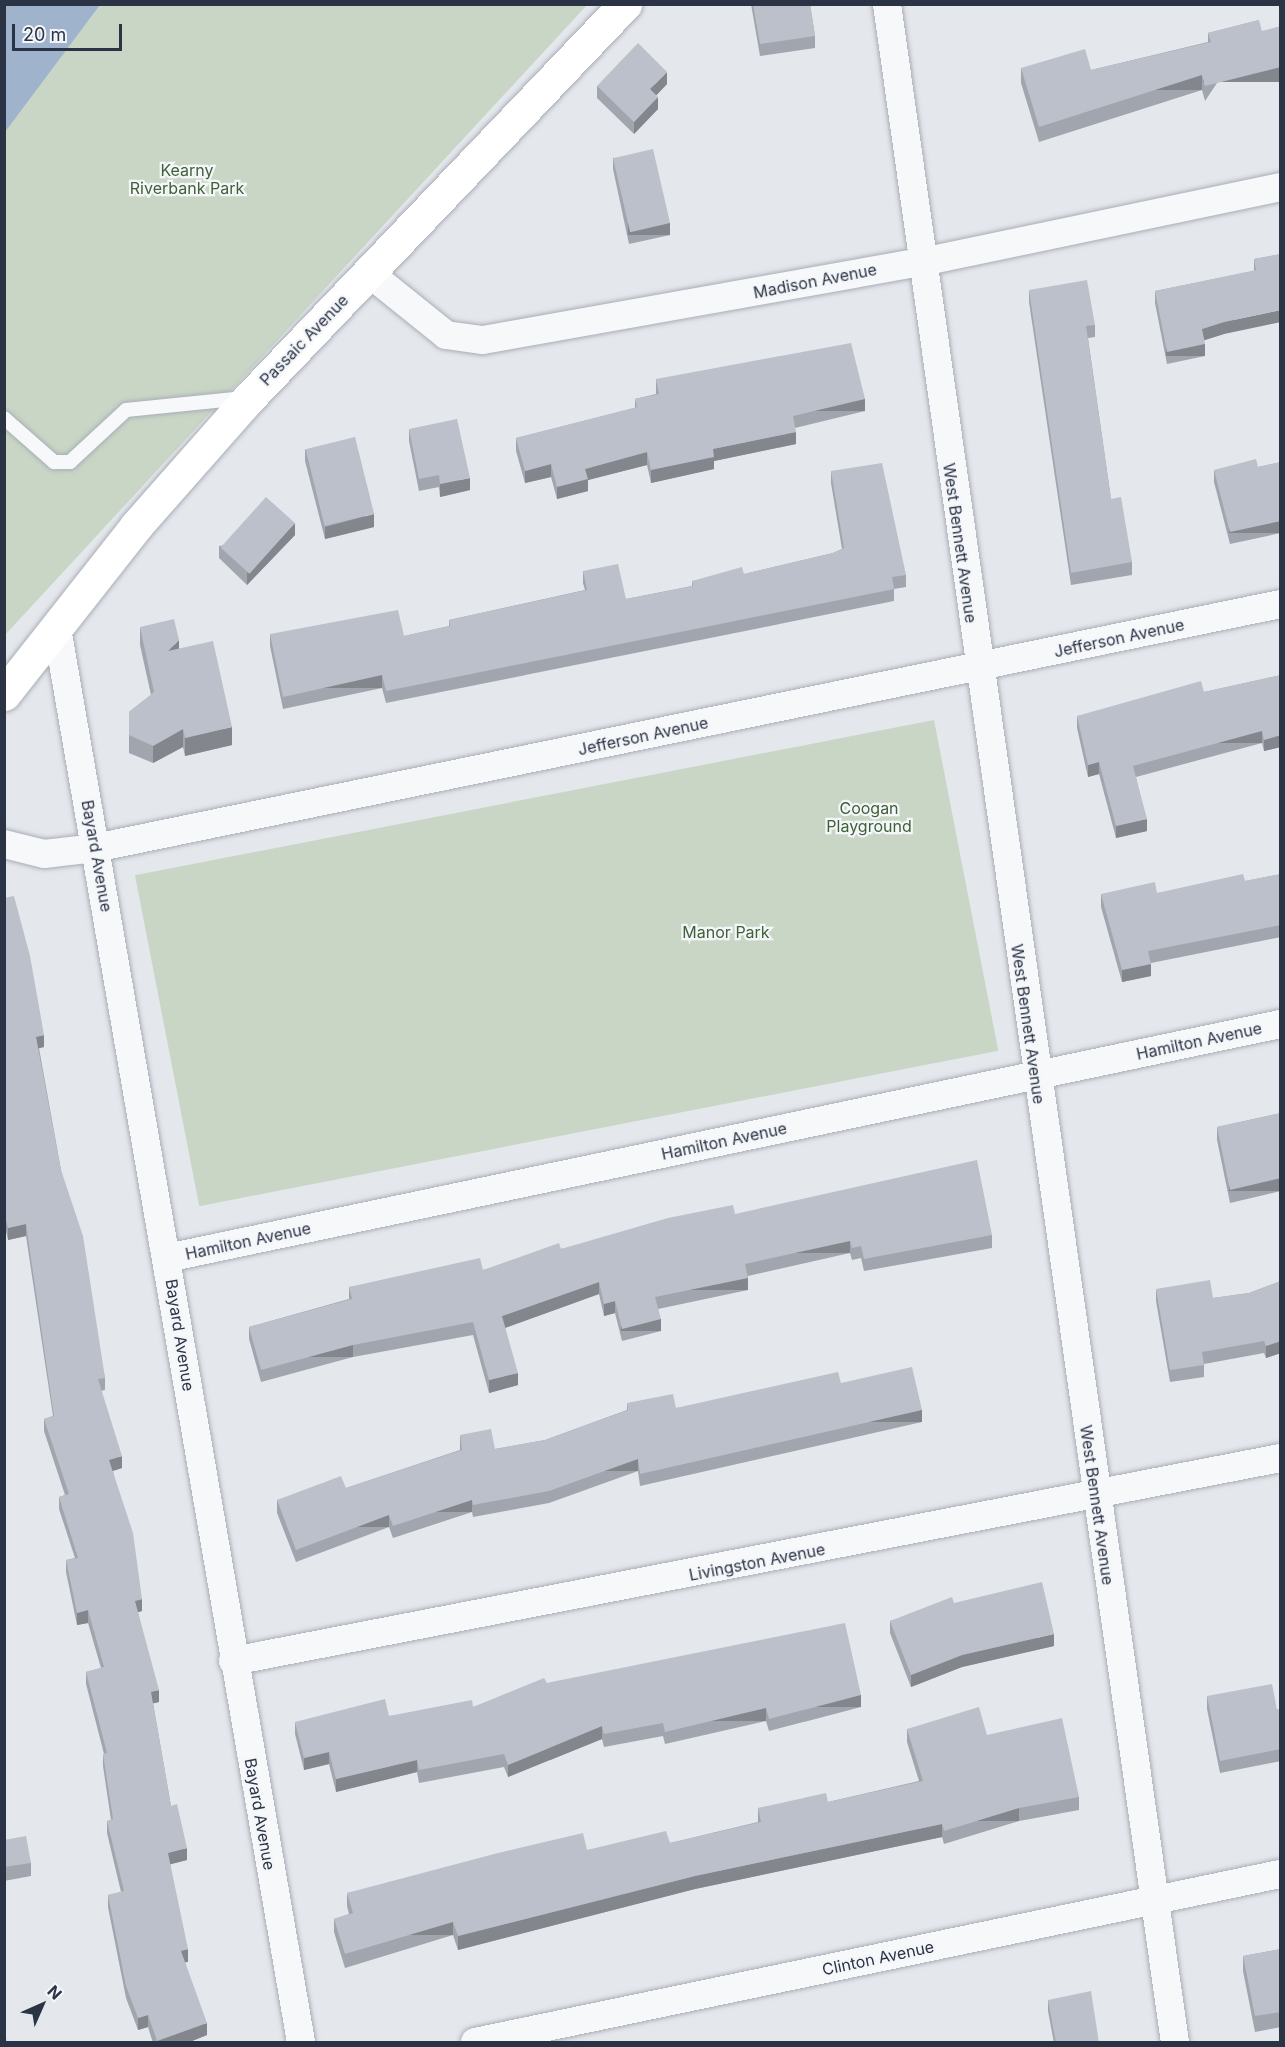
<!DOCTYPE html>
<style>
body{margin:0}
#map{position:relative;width:1285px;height:2047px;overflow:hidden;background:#e4e7ec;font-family:Inter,sans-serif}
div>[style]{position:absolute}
.green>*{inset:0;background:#c9d6c5;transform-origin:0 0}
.water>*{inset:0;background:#9fb4cc}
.roads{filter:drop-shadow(0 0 2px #a9aeb7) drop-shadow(0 0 2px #a9aeb7)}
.lane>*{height:14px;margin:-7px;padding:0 7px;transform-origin:7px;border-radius:7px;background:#f7f8fa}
.street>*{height:28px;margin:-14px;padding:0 14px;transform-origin:14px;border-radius:14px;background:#f7f8fa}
.secondary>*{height:33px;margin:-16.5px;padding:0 16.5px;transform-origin:16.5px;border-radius:16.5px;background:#fff}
.wall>*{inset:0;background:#a1a5ae}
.shaded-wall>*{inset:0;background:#83868d;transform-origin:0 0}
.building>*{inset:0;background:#bbc0ca;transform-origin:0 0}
span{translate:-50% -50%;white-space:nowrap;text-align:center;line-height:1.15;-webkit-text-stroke:4.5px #f4f6f9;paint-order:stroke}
.park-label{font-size:16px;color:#3f6138}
.street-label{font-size:16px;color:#2b3445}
.frame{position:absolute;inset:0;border:6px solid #2b3445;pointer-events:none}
.north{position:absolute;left:12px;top:1975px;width:60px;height:60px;-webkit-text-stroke:4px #f4f6f9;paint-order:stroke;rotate:45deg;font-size:16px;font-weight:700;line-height:24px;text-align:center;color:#2b3445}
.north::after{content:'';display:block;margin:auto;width:21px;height:27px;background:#2b3445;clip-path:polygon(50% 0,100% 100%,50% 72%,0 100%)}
.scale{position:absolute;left:12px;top:24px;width:110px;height:27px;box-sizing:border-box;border:3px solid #2b3445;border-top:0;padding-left:8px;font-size:18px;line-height:21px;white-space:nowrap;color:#2b3445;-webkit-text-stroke:4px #f4f6f9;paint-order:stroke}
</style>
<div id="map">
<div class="green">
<i style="clip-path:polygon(100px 5px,587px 5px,5px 635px,4px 132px)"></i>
<i style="left:934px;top:720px;width:337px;height:814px;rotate:79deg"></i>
</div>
<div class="water">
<i style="clip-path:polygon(5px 4px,100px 5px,5px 132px,4px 5px)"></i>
</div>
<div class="roads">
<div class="lane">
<i style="left:4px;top:418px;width:67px;rotate:41.3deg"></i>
<i style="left:54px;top:462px;width:16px"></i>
<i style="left:70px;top:462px;width:76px;rotate:-42.9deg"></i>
<i style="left:126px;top:410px;width:119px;rotate:-5.8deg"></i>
</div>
<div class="street">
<i style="left:887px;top:4px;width:2058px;rotate:81.96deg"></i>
<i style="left:369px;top:273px;width:99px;rotate:38.8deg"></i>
<i style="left:446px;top:335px;width:37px;rotate:8deg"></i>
<i style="left:483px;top:340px;width:446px;rotate:-10.1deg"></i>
<i style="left:922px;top:262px;width:366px;rotate:-11.8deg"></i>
<i style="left:57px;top:628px;width:1435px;rotate:80.21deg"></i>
<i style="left:4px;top:844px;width:41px;rotate:14deg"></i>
<i style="left:44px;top:854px;width:51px;rotate:-6.7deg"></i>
<i style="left:95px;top:848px;width:1210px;rotate:-11.63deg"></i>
<i style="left:167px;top:1258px;width:1137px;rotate:-11.87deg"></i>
<i style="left:233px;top:1661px;width:1066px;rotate:-10.97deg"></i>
<i style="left:475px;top:2042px;width:822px;rotate:-11.79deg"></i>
</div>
<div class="secondary">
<i style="left:4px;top:694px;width:214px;rotate:-51.8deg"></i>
<i style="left:136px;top:526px;width:171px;rotate:-48.6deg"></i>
<i style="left:249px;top:398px;width:545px;rotate:-46.34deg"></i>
</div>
</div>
<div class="wall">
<i style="clip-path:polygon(751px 4px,810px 4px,815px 36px,815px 48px,760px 56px)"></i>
<i style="clip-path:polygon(1259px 20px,1205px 101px,1202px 90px,1039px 142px,1021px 83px,1021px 68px,1091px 70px,1208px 42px,1208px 33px)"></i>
<i style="clip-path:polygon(667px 84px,656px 95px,658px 109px,634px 134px,597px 98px,597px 86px)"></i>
<i style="clip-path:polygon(613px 157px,670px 235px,629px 244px,613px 169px)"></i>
<i style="clip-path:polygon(1281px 254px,1224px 334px,1204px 340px,1205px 356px,1167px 364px,1155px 303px,1155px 291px,1254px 271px,1254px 259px)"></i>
<i style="clip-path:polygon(1029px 290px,1095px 325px,1095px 337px,1088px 338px,1111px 499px,1132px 562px,1132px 575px,1071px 585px,1029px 302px)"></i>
<i style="clip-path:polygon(656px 379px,865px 411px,795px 428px,796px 444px,714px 461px,714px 469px,651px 483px,647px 465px,588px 480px,588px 491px,557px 499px,551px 477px,525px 483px,516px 451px,516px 438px,635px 408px,635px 399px,656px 394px)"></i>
<i style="clip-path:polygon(409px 429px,470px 490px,440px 497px,439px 487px,419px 491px,409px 441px)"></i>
<i style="clip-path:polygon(305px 449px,374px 527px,325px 539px,305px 461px)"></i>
<i style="clip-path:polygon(1281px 462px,1281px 533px,1230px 544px,1214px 482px,1214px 470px,1258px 467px)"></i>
<i style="clip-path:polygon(831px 471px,906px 575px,906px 587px,894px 589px,894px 601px,386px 703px,382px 688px,283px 709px,270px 646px,270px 634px,404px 636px,449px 626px,449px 620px,585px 590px,583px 583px,583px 571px,626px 599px,692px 586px,692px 581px,744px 574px,833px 553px,842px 549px,831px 483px)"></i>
<i style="clip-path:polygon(295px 535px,247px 585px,219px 558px,219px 546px)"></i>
<i style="clip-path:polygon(140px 627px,179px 648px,232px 745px,185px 756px,183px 747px,153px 763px,129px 753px,129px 712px,151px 695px,140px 645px)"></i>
<i style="clip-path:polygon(1281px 675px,1281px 747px,1264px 751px,1262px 743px,1136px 777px,1147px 831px,1116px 838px,1099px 774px,1088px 777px,1077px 728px,1077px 716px,1204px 692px)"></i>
<i style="clip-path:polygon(1281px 874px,1281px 937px,1151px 963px,1151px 976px,1122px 982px,1101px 907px,1101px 894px,1157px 893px,1245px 881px)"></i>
<i style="clip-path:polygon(4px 898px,44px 1047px,39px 1048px,61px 1170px,105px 1378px,105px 1390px,101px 1391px,122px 1468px,113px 1471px,142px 1611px,138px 1612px,159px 1702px,153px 1703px,171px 1806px,187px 1860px,170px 1864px,188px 1962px,185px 1962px,207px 2035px,187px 2043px,153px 2043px,148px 2027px,138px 2030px,126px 1998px,108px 1907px,108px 1895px,121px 1892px,107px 1833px,107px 1821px,111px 1820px,103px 1766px,103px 1754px,104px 1754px,86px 1684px,86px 1672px,101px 1668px,88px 1623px,77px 1625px,66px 1572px,66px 1560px,75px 1558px,59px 1509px,59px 1497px,65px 1495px,44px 1431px,44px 1419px,53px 1416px,26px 1236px,8px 1240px,4px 1224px)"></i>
<i style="clip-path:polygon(1281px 1113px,1281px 1191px,1230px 1203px,1217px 1140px,1217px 1127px)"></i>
<i style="clip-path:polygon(735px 1214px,992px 1235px,992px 1248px,864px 1271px,861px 1258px,852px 1260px,850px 1253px,748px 1276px,748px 1290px,658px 1309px,661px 1331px,622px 1341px,615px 1313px,604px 1316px,599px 1294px,505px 1328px,518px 1385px,489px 1393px,473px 1335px,353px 1357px,261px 1382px,249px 1339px,249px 1327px,349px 1299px,349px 1287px,483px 1270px,561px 1249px)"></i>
<i style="clip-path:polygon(1281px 1281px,1281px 1353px,1266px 1358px,1264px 1353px,1204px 1364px,1204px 1377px,1170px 1382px,1156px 1301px,1156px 1289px,1213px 1298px,1249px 1293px)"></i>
<i style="clip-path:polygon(841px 1383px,922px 1422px,640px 1486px,638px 1471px,549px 1503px,473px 1517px,472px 1512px,393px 1538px,389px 1527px,296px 1562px,277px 1513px,277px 1500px,346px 1488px,460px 1450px,460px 1435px,495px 1449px,545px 1440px,627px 1410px,627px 1403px,676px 1408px)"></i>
<i style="clip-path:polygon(954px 1603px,1054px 1646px,962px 1667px,911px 1687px,890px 1633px,890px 1621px)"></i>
<i style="clip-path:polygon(547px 1683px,861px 1707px,769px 1731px,766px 1721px,665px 1744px,663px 1736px,604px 1747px,602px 1739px,508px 1777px,504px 1767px,419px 1783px,417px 1772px,336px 1792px,329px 1764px,304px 1770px,295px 1734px,295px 1722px,389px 1716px,473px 1707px)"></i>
<i style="clip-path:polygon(1207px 1696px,1281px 1710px,1281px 1761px,1220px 1773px,1207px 1709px)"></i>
<i style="clip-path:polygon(907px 1729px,987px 1735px,1079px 1797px,1079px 1810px,1019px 1821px,944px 1844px,942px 1837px,695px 1889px,458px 1950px,453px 1935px,345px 1968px,334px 1932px,334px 1919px,349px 1914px,347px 1906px,347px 1893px,587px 1850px,670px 1843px,758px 1822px,758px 1808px,828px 1802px,919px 1781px,907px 1742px)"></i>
<i style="clip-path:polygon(4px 1840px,31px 1863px,31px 1876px,4px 1881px)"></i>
<i style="clip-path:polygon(1281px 1949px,1281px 2027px,1255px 2032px,1243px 1971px,1243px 1956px)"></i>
<i style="clip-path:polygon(1048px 2000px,1099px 2043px,1054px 2043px,1048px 2011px)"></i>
</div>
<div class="shaded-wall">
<i style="left:1281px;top:67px;width:15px;height:78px;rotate:90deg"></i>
<i style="clip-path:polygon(667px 72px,667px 84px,650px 102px,650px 89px)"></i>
<i style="left:1202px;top:75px;width:15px;height:171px;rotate:90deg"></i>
<i style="clip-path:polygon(658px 97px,658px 109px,634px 134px,634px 122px)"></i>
<i style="left:670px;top:223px;width:12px;height:42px;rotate:90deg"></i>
<i style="clip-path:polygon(1281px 310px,1281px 322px,1224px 334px,1202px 341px,1202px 329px,1224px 322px)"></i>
<i style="left:1205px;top:344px;width:12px;height:39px;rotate:90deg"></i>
<i style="left:865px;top:399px;width:12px;height:74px;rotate:90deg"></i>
<i style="clip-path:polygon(796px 432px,796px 444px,714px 461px,714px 469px,651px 483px,651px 470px,713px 449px)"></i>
<i style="clip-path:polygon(647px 452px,647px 465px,588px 480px,588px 491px,557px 499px,557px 487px,585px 469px)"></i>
<i style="clip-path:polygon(551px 464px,551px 477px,525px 483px,525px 471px)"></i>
<i style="clip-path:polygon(470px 478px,470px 490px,440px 497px,440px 484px)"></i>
<i style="clip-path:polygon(374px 514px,374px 527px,325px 539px,325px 527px)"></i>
<i style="left:1281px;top:521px;width:12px;height:52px;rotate:90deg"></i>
<i style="clip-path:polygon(295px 523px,295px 535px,247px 585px,247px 573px)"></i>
<i style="clip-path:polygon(179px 640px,179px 658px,168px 651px)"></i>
<i style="left:382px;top:675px;width:13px;height:101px;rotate:90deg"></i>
<i style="clip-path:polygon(232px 727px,232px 745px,185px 756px,185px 738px)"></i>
<i style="clip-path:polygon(183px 729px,183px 747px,153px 763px,153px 746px)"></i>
<i style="left:1262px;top:731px;width:12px;height:134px;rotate:90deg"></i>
<i style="clip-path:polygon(1281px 735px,1281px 747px,1264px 751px,1264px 740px)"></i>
<i style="clip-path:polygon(1099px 762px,1099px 774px,1088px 777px,1088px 765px)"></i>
<i style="clip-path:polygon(1147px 819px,1147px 831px,1116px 838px,1116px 826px)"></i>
<i style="clip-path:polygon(1151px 964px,1151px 976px,1122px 982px,1122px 970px)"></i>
<i style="clip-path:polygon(44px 1035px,44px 1047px,36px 1049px,36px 1037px)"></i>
<i style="left:1281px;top:1178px;width:13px;height:52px;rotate:90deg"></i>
<i style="clip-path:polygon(26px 1224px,26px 1236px,8px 1240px,8px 1228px)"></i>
<i style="left:850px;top:1241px;width:12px;height:107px;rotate:90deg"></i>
<i style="left:748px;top:1278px;width:12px;height:95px;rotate:90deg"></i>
<i style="clip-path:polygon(599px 1282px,599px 1294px,502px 1329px,502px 1316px)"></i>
<i style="clip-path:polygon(615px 1301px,615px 1313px,604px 1316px,604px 1304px)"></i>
<i style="left:661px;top:1319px;width:12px;height:40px;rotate:90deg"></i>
<i style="clip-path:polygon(1281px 1341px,1281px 1353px,1266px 1358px,1266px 1346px)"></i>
<i style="left:353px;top:1345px;width:12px;height:95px;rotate:90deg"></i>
<i style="clip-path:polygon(518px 1373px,518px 1385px,489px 1393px,489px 1380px)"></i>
<i style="left:922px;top:1410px;width:12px;height:289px;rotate:90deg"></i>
<i style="clip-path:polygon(122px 1456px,122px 1468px,109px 1472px,109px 1460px)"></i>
<i style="left:638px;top:1459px;width:12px;height:95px;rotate:90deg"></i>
<i style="left:472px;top:1500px;width:12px;height:83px;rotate:90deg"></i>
<i style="left:389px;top:1515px;width:12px;height:99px;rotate:90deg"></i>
<i style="clip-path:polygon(142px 1599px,142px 1611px,135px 1613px,135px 1601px)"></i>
<i style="clip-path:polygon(88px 1610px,88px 1623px,77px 1625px,77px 1613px)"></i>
<i style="clip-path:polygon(1054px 1634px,1054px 1646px,962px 1667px,911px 1687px,911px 1675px,962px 1655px)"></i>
<i style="clip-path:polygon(159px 1690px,159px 1702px,151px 1704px,151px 1692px)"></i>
<i style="left:861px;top:1695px;width:12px;height:95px;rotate:90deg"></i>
<i style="left:766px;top:1708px;width:13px;height:104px;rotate:90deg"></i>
<i style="clip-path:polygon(602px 1726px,602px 1739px,508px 1777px,508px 1765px)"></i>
<i style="clip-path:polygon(329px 1752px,329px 1764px,304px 1770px,304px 1758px)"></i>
<i style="clip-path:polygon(417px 1760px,417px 1772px,336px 1792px,336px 1779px)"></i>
<i style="left:1019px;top:1808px;width:13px;height:78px;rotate:90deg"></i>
<i style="clip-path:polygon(942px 1824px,942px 1837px,695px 1889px,458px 1950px,458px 1936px,695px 1876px)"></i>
<i style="clip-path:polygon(187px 1848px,187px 1860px,168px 1865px,168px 1853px)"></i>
<i style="left:453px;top:1922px;width:13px;height:113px;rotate:90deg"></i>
<i style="clip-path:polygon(188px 1949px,188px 1962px,181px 1963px,181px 1951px)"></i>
<i style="clip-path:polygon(148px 2015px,148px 2027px,138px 2030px,138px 2018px)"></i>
<i style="clip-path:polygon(207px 2023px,207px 2035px,187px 2043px,157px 2043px,157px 2041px)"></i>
</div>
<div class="building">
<i style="clip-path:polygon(753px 4px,810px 4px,815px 36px,760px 44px)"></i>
<i style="clip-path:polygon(1259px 20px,1262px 31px,1281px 26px,1281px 67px,1205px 86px,1202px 75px,1039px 127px,1021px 68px,1085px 49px,1091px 70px,1211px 42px,1208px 33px)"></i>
<i style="clip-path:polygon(638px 43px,667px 72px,650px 89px,658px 97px,634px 122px,597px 86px)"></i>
<i style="left:653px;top:149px;width:76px;height:41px;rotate:77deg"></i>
<i style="clip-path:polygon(1281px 254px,1281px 310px,1224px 322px,1202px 329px,1205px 344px,1167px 352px,1155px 291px,1256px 270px,1254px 259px)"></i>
<i style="clip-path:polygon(1087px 280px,1095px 325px,1086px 326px,1111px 499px,1121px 497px,1132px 562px,1071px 573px,1029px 290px)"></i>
<i style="clip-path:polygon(851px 343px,865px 399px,793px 416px,796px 432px,713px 449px,714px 457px,651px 470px,647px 452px,585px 469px,588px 479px,557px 487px,551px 464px,525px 471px,516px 438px,637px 407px,635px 399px,659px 394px,656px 379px)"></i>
<i style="clip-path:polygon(457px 419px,470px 478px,440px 484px,439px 475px,419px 479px,409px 429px)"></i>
<i style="left:355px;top:437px;width:79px;height:51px;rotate:76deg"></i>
<i style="clip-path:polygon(1256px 459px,1258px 467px,1281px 462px,1281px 521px,1230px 532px,1214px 470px)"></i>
<i style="clip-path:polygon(882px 463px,906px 575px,892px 577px,894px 589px,386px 691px,382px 675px,283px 697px,270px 634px,398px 610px,404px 636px,450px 626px,449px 620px,587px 590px,583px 571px,618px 564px,626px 599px,693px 586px,692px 581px,742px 567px,744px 574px,833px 553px,844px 548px,831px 471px)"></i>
<i style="left:266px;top:497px;width:39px;height:68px;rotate:42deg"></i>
<i style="clip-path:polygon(174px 619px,179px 640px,168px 651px,213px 641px,232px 727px,185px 738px,183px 729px,153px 746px,129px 735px,129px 712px,154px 692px,140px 627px)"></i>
<i style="clip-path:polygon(1281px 675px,1281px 735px,1264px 740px,1262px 731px,1133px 766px,1147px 819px,1116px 826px,1099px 762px,1088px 765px,1077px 716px,1201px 681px,1204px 692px)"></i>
<i style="clip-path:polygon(1243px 874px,1245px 881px,1281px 874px,1281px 925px,1148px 951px,1151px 964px,1122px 970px,1101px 894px,1155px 882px,1157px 893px)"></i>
<i style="clip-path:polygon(14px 896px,30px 956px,44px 1035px,36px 1037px,61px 1170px,83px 1236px,105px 1378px,98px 1379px,122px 1456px,109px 1460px,133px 1533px,142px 1599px,135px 1601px,159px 1690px,151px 1692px,171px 1806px,177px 1804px,187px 1848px,168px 1853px,188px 1949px,181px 1951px,207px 2023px,157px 2041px,148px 2015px,138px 2018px,126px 1986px,108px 1895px,124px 1891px,107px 1821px,113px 1819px,103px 1754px,107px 1753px,86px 1672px,104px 1667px,88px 1610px,77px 1613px,66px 1560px,78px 1558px,59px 1497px,69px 1494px,44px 1419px,54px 1416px,26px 1224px,8px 1228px,4px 1212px,4px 898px)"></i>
<i style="clip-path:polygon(1281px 1113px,1281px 1178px,1230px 1190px,1217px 1127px)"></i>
<i style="clip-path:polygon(977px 1160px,992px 1235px,864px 1259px,861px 1246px,852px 1248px,850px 1241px,745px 1264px,748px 1278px,655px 1297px,661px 1319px,622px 1329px,615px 1301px,604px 1304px,599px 1282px,502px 1316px,518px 1373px,489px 1380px,473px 1322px,353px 1345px,261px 1370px,249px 1327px,352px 1299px,349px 1287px,480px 1258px,483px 1270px,559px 1243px,561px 1249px,668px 1218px,733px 1205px,735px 1214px)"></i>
<i style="clip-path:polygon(1210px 1280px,1213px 1298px,1249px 1293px,1281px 1281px,1281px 1341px,1266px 1346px,1264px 1341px,1202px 1352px,1204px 1365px,1170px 1370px,1156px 1289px)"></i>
<i style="clip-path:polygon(912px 1367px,922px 1410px,640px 1474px,638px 1459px,549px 1491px,473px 1505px,472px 1500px,393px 1526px,389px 1515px,296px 1550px,277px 1500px,341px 1476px,346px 1488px,462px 1450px,460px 1435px,491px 1429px,495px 1449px,545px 1440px,628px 1410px,627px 1403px,673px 1394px,676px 1408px,838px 1372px,841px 1383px)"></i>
<i style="clip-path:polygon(1042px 1582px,1054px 1634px,962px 1655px,911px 1675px,890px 1621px,952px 1597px,954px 1603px)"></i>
<i style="clip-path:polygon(845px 1623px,861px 1695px,769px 1719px,766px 1708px,665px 1732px,663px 1723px,604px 1734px,602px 1726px,508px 1765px,504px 1754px,419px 1770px,417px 1760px,336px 1779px,329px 1752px,304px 1758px,295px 1722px,385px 1699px,389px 1716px,472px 1700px,473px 1707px,544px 1678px,547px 1683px)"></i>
<i style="clip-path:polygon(1272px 1684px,1277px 1710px,1281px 1710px,1281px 1749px,1220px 1761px,1207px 1696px)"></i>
<i style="clip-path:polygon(979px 1707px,987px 1735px,1062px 1718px,1079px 1797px,1019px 1808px,944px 1831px,942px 1824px,695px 1876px,458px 1936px,453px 1922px,345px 1954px,334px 1919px,353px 1913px,347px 1893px,498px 1853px,583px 1833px,587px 1850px,666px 1831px,670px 1843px,761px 1822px,758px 1808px,826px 1793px,828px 1802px,923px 1781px,907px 1729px)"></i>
<i style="clip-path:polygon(26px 1836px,31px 1863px,4px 1867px,4px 1840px)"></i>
<i style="clip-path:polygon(1281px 1949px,1281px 2012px,1255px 2016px,1243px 1956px)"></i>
<i style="clip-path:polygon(1091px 1991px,1099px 2043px,1056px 2043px,1048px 2000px)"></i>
<i style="clip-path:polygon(4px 2027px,7px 2043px,4px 2043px)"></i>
</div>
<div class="park-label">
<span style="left:187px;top:179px">Kearny<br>Riverbank Park</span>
<span style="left:869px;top:817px">Coogan<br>Playground</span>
<span style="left:726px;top:932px">Manor Park</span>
</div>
<div class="street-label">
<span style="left:815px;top:281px;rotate:-11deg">Madison Avenue</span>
<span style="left:304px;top:340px;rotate:-46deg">Passaic Avenue</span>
<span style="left:960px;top:543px;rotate:82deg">West Bennett Avenue</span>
<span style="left:1119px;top:638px;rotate:-12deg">Jefferson Avenue</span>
<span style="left:643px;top:736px;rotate:-12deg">Jefferson Avenue</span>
<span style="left:97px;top:856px;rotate:80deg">Bayard Avenue</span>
<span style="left:1028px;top:1024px;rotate:82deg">West Bennett Avenue</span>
<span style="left:1199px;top:1041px;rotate:-12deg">Hamilton Avenue</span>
<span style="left:724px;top:1141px;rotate:-12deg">Hamilton Avenue</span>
<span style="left:248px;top:1241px;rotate:-12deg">Hamilton Avenue</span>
<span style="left:180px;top:1335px;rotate:81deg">Bayard Avenue</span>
<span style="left:1097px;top:1505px;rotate:82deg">West Bennett Avenue</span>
<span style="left:757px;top:1562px;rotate:-11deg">Livingston Avenue</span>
<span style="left:260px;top:1814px;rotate:80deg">Bayard Avenue</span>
<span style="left:878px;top:1958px;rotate:-12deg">Clinton Avenue</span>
</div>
<div class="frame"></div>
<div class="north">N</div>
<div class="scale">20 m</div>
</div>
